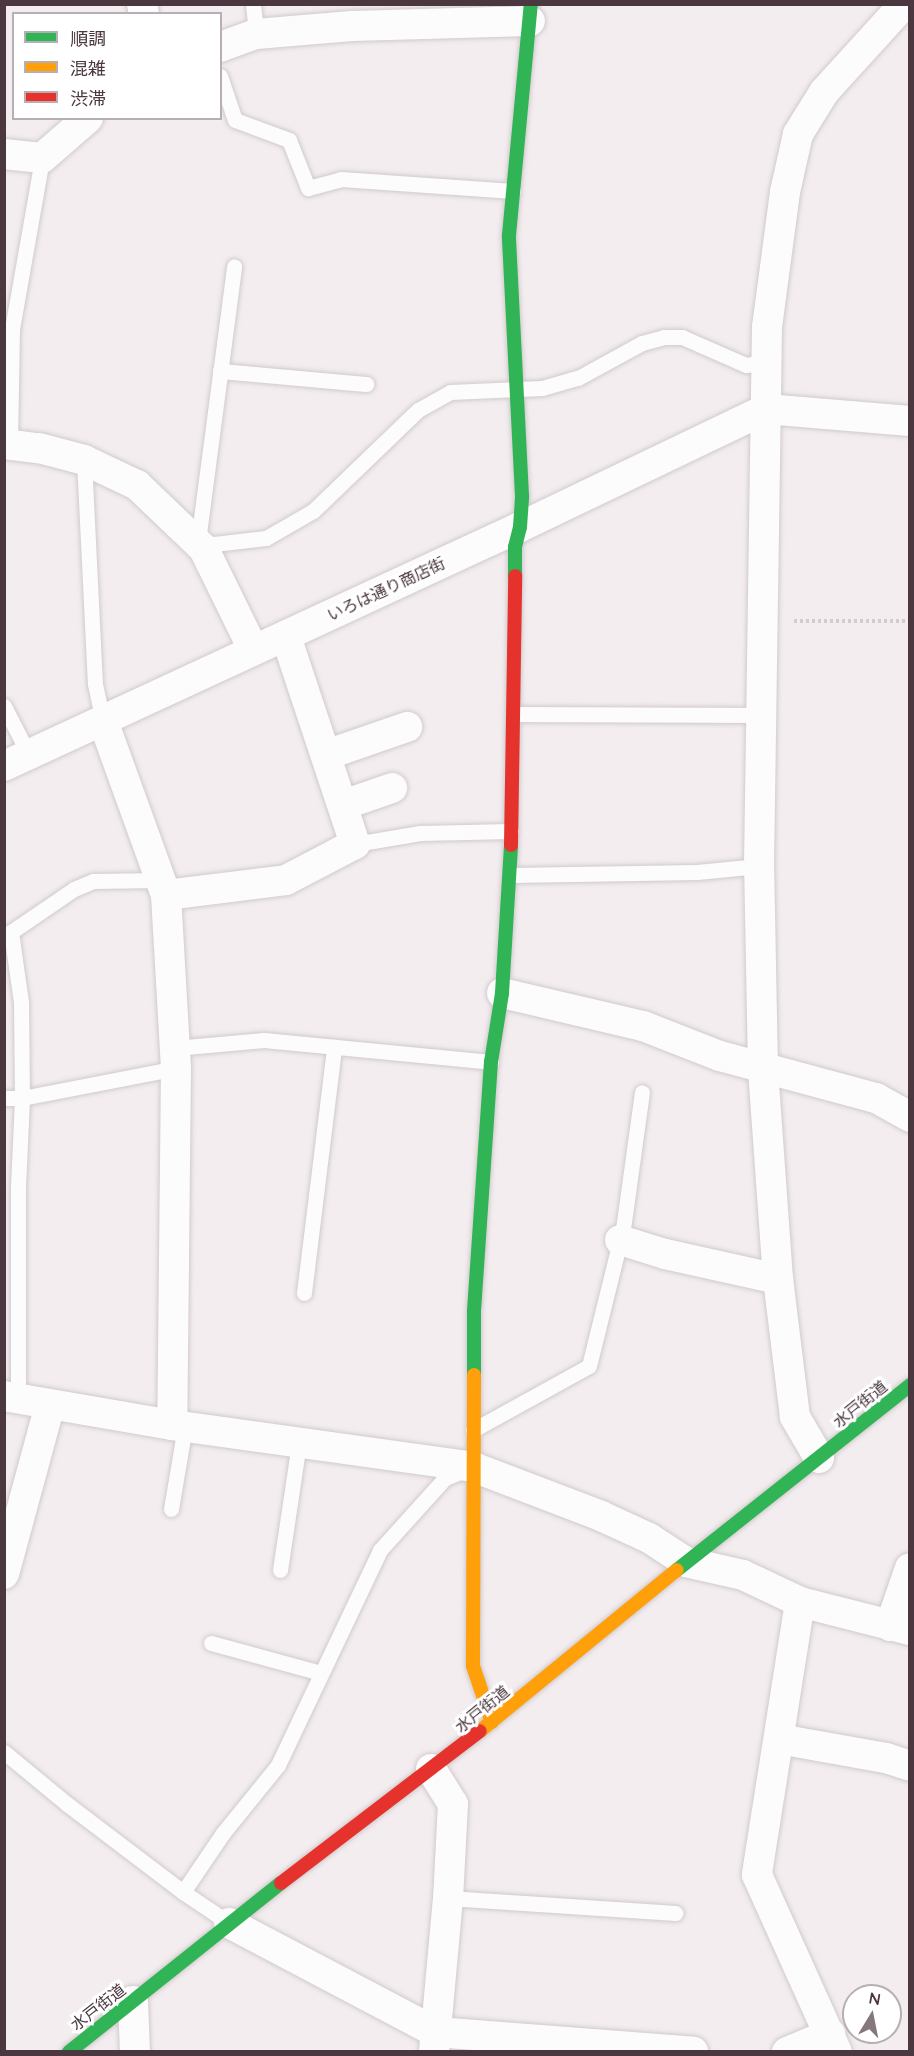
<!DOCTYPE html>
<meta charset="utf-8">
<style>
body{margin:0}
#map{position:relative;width:914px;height:2056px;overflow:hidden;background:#f3edef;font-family:Quicksand,"Noto Sans JP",sans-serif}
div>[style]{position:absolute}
.path>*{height:4px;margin-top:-2px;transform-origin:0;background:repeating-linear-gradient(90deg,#d3cbcf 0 3px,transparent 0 6px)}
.roads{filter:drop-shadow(0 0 2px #d1cacd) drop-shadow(0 0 2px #d1cacd)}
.lane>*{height:15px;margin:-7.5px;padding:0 7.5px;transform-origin:7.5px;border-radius:7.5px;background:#fdfcfd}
.street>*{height:30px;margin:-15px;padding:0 15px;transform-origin:15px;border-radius:15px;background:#fdfcfd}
.fast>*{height:14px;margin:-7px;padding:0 7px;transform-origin:7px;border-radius:7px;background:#30b455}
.slow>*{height:14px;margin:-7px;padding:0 7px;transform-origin:7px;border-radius:7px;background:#ff9f0a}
.jam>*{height:14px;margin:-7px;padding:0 7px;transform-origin:7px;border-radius:7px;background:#e5322d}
span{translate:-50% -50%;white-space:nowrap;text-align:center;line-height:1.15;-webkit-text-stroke:6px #fff;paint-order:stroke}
.street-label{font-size:16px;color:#4b3740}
.frame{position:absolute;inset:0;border:6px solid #4b3740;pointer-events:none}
.legend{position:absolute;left:12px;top:12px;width:210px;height:108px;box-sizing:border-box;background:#fff;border:2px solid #b7afb3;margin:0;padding:8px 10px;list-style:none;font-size:18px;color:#4b3740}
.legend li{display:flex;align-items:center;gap:12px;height:30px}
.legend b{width:30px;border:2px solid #b7afb3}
.north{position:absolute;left:842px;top:1984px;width:60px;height:60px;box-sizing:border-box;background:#fff;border:2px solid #b7afb3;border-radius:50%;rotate:10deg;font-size:16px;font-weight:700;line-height:24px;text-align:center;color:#4b3740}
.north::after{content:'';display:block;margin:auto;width:21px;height:27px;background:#86777d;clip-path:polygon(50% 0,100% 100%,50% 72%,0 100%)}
</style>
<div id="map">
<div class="path">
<i style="left:794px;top:621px;width:116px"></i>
</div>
<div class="roads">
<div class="lane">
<i style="left:253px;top:4px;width:30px;rotate:84deg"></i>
<i style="left:220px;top:76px;width:46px;rotate:71.2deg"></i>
<i style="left:235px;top:120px;width:58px;rotate:20.3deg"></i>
<i style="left:289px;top:140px;width:52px;rotate:68.4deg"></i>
<i style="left:308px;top:188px;width:34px;rotate:-15deg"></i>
<i style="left:341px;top:179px;width:172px;rotate:4deg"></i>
<i style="left:220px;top:371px;width:147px;rotate:5.1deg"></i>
<i style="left:10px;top:444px;width:115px;rotate:-89deg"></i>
<i style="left:12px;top:329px;width:174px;rotate:-80deg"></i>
<i style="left:84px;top:460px;width:224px;rotate:87.2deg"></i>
<i style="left:95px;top:684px;width:38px;rotate:78deg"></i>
<i style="left:198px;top:541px;width:277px;rotate:-82.5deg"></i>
<i style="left:204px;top:549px;width:11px;rotate:-27deg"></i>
<i style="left:214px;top:544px;width:52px;rotate:-6.6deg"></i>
<i style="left:266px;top:538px;width:54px;rotate:-29.9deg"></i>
<i style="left:313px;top:511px;width:146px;rotate:-43.9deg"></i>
<i style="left:418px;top:410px;width:37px;rotate:-29deg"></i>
<i style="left:450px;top:392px;width:92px;rotate:-2.5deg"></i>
<i style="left:542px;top:388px;width:37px;rotate:-16deg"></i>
<i style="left:578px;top:378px;width:73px;rotate:-28.7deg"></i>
<i style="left:642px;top:343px;width:23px;rotate:-15deg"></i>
<i style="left:664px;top:337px;width:18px"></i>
<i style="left:682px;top:337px;width:70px;rotate:23.6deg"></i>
<i style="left:746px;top:365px;width:20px;rotate:-9deg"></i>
<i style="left:4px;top:706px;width:55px;rotate:63deg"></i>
<i style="left:513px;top:714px;width:247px;rotate:0.2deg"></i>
<i style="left:355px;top:844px;width:66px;rotate:-9.6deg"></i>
<i style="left:420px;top:833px;width:91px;rotate:-1.3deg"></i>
<i style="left:511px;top:875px;width:186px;rotate:-0.9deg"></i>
<i style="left:697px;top:872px;width:62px;rotate:-5.5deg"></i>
<i style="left:175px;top:1048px;width:89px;rotate:-5.1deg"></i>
<i style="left:264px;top:1040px;width:228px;rotate:5.5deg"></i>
<i style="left:4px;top:1098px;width:18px"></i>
<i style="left:22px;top:1098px;width:157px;rotate:-11deg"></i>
<i style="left:304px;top:1293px;width:248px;rotate:-83deg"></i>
<i style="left:18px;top:1399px;width:212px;rotate:-90deg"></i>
<i style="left:18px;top:1187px;width:89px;rotate:-87.4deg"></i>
<i style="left:22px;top:1098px;width:96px;rotate:-90.6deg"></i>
<i style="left:21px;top:1002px;width:71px;rotate:-98.1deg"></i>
<i style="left:11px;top:932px;width:76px;rotate:-34.3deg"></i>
<i style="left:74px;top:889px;width:21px;rotate:-23deg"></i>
<i style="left:93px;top:881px;width:66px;rotate:-0.9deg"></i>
<i style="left:473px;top:1430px;width:132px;rotate:-28.9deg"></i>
<i style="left:589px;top:1366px;width:141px;rotate:-76.1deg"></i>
<i style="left:623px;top:1229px;width:138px;rotate:-82.1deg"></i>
<i style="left:171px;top:1509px;width:84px;rotate:-80.4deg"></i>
<i style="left:280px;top:1570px;width:128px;rotate:-81.5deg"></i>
<i style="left:211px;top:1643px;width:114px;rotate:15.3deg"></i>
<i style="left:4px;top:1752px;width:82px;rotate:39.5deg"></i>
<i style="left:67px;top:1804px;width:146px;rotate:37.2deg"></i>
<i style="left:183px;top:1892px;width:55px;rotate:34deg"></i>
<i style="left:183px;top:1892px;width:71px;rotate:-55.9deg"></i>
<i style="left:223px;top:1833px;width:87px;rotate:-51deg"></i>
<i style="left:278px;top:1765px;width:238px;rotate:-64.6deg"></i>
<i style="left:380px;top:1550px;width:97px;rotate:-47.9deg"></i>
<i style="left:445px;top:1478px;width:18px;rotate:-22deg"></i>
<i style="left:448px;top:1898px;width:228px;rotate:3.8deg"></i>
</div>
<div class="street">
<i style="left:142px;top:4px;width:10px;rotate:79deg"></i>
<i style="left:220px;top:47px;width:38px;rotate:-20deg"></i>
<i style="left:256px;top:34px;width:96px;rotate:-4.8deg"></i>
<i style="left:352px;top:26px;width:178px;rotate:-1.6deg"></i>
<i style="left:4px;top:154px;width:38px;rotate:6deg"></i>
<i style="left:42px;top:158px;width:61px;rotate:-41deg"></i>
<i style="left:766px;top:409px;width:144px;rotate:4.8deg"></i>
<i style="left:4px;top:444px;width:35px;rotate:7deg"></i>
<i style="left:39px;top:448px;width:47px;rotate:14.9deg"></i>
<i style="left:84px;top:460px;width:59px;rotate:25.3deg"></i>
<i style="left:137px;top:485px;width:93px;rotate:43.7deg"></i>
<i style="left:204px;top:549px;width:111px;rotate:63.9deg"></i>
<i style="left:103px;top:721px;width:185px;rotate:70.1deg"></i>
<i style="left:166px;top:895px;width:173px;rotate:86.7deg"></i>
<i style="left:176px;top:1068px;width:357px;rotate:90.6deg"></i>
<i style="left:326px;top:755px;width:86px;rotate:-19.1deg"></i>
<i style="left:4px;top:766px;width:569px;rotate:-24.85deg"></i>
<i style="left:520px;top:527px;width:273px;rotate:-25.6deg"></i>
<i style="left:343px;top:805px;width:52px;rotate:-19.1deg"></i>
<i style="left:166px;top:895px;width:121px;rotate:-7.1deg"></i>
<i style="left:286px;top:880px;width:78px;rotate:-27.6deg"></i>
<i style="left:355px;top:844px;width:219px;rotate:-108.4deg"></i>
<i style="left:502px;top:993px;width:145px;rotate:13.2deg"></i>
<i style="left:643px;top:1026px;width:83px;rotate:21.3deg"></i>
<i style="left:720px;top:1056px;width:162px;rotate:15.1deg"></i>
<i style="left:876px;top:1098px;width:39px;rotate:29deg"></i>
<i style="left:620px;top:1240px;width:47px;rotate:17.3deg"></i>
<i style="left:665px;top:1254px;width:116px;rotate:12.5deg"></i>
<i style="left:4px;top:1396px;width:170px;rotate:9.8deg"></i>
<i style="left:172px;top:1425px;width:304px;rotate:7.9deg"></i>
<i style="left:473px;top:1467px;width:137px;rotate:20.9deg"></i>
<i style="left:601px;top:1516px;width:53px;rotate:24.6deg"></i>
<i style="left:649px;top:1538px;width:44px;rotate:33deg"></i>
<i style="left:686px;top:1562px;width:58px;rotate:12.8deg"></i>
<i style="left:743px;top:1575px;width:63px;rotate:25.3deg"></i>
<i style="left:800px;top:1602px;width:114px;rotate:14.3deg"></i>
<i style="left:819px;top:1458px;width:48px;rotate:-120.3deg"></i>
<i style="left:795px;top:1417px;width:139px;rotate:-97deg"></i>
<i style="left:778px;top:1279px;width:211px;rotate:-94.1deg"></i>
<i style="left:763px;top:1069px;width:203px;rotate:-91.1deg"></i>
<i style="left:759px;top:866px;width:539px;rotate:-89.15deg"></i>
<i style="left:767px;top:327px;width:136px;rotate:-82.4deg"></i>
<i style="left:785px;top:192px;width:59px;rotate:-77.4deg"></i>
<i style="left:798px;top:134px;width:49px;rotate:-58.2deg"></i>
<i style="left:824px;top:92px;width:119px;rotate:-47.7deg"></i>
<i style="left:4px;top:1574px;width:175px;rotate:-74.8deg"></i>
<i style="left:800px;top:1602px;width:276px;rotate:99deg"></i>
<i style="left:757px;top:1875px;width:194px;rotate:65.7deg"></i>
<i style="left:890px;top:1626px;width:61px;rotate:-71deg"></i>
<i style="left:779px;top:1739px;width:109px;rotate:10.1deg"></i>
<i style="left:886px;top:1758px;width:25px;rotate:18deg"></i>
<i style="left:431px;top:1769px;width:41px;rotate:57.8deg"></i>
<i style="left:453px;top:1804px;width:94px;rotate:93deg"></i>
<i style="left:448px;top:1898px;width:155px;rotate:95.2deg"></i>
<i style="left:229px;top:1923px;width:234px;rotate:27.8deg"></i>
<i style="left:436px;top:2032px;width:258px;rotate:4.4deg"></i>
<i style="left:133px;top:2001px;width:51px;rotate:87.8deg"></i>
<i style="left:787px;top:2052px;width:47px;rotate:-22.7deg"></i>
</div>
<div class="fast">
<i style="left:515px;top:576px;width:29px;rotate:-90deg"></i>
<i style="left:515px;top:547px;width:21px;rotate:-76deg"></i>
<i style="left:520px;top:527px;width:31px;rotate:-86deg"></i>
<i style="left:522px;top:496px;width:261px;rotate:-92.9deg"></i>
<i style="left:509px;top:235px;width:232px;rotate:-84.6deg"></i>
<i style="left:474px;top:1375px;width:64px;rotate:-90deg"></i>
<i style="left:474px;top:1311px;width:250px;rotate:-86.1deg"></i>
<i style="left:491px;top:1062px;width:70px;rotate:-80.9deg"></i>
<i style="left:502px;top:993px;width:148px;rotate:-86.5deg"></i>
<i style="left:677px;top:1570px;width:298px;rotate:-38.4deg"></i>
<i style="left:69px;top:2052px;width:271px;rotate:-38.6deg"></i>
</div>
<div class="slow">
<i style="left:474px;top:1375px;width:291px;rotate:90.2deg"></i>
<i style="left:473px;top:1666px;width:59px;rotate:71.3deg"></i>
<i style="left:480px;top:1731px;width:254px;rotate:-39.3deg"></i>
</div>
<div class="jam">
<i style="left:511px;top:845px;width:269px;rotate:-89.1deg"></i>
<i style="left:281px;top:1883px;width:250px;rotate:-37.4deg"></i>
</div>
</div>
<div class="street-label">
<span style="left:386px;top:589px;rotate:-25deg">いろは通り商店街</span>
<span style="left:860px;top:1404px;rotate:-39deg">水戸街道</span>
<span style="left:482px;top:1709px;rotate:-39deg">水戸街道</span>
<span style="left:98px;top:2007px;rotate:-38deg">水戸街道</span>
</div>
<div class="frame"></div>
<ul class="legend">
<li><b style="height:8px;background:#30b455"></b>順調</li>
<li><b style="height:8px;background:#ff9f0a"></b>混雑</li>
<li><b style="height:8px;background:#e5322d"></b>渋滞</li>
</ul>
<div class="north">N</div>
</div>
